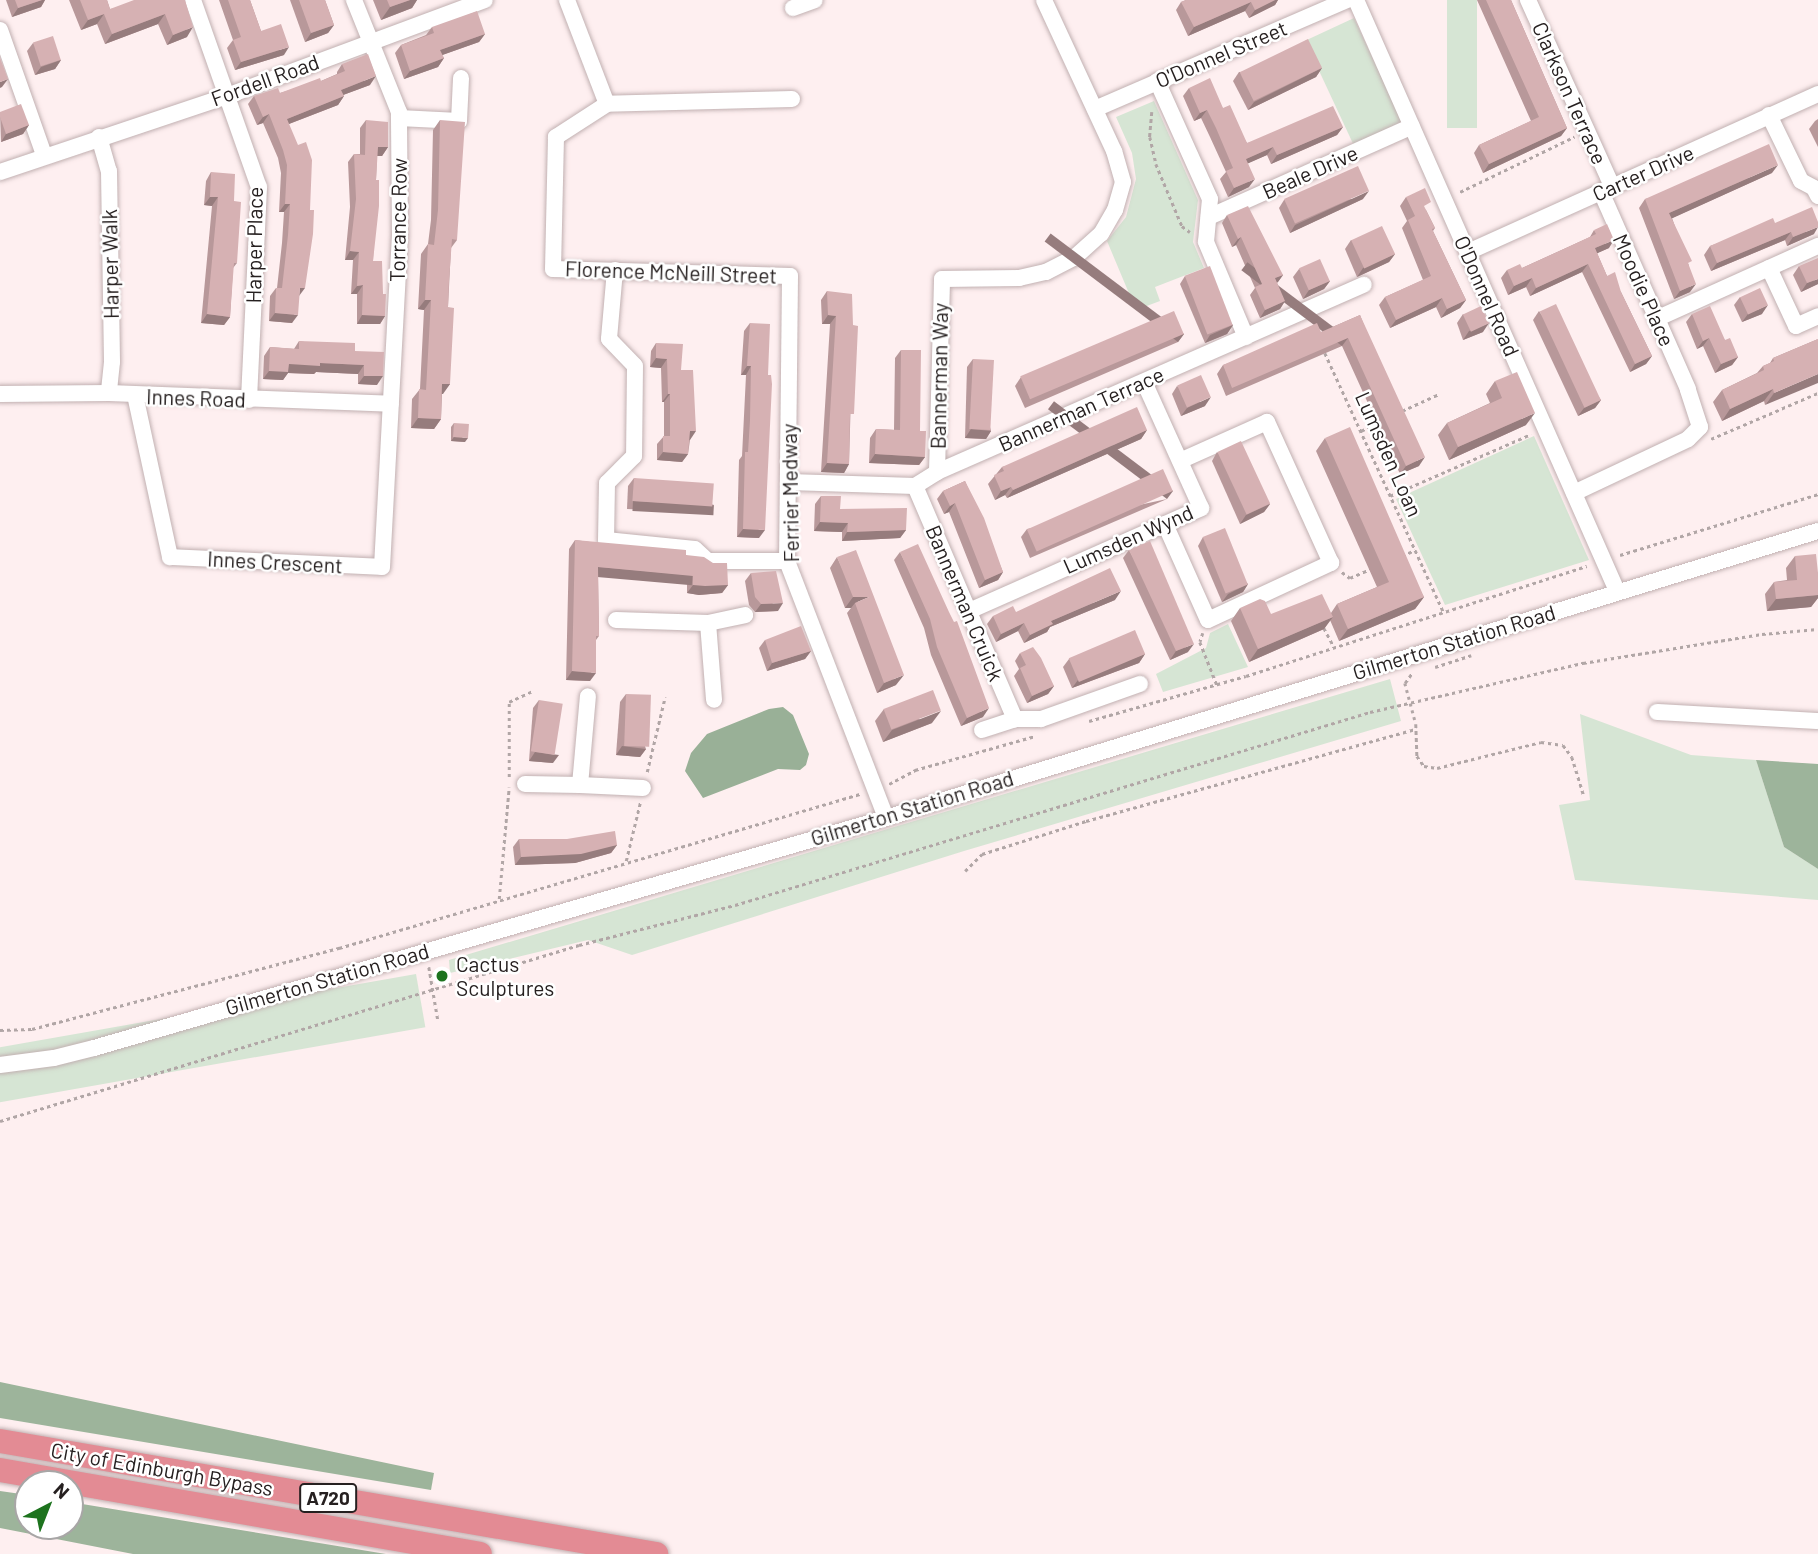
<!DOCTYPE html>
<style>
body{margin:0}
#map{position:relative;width:1818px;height:1554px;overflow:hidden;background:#feeff0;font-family:Barlow,sans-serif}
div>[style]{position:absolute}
.green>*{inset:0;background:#d6e5d4;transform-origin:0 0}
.forest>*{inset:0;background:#9db49b}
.water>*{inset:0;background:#99b097}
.path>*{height:2.5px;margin-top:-1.25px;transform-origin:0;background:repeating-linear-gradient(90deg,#b1a6a6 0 3.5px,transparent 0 7px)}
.roads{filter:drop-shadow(0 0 2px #c1b0b1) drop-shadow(0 0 2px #c1b0b1)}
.minor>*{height:16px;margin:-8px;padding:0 8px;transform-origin:8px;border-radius:8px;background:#fff}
.highway>*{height:24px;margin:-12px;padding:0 12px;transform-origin:12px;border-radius:12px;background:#e38b94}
.path-bridge>*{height:2.5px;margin-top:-1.25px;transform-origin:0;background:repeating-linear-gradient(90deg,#b1a6a6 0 3.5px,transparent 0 7px)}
.wall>*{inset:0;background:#b8989a}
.shaded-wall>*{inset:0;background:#967c7d;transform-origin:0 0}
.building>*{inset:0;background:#d6b1b3;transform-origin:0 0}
.dots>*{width:19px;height:19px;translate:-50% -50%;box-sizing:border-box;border:4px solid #fff;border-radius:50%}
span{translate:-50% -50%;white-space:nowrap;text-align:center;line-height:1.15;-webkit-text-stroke:5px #fff;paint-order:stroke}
.shield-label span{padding:2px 5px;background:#fff;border:2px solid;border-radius:5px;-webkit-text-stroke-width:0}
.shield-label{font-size:19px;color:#262020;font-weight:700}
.street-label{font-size:21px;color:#262020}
.poi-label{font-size:21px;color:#262020}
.left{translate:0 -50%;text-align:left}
.north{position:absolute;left:14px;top:1470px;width:70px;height:70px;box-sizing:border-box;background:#fff;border:2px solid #a8a6a6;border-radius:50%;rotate:42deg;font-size:19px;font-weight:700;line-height:28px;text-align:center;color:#262020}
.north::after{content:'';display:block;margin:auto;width:24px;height:32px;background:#1d731e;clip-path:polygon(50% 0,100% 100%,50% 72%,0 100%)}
</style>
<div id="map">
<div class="green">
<i style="left:1447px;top:0;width:30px;height:128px"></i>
<i style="left:1354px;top:18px;width:115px;height:54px;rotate:65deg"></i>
<i style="clip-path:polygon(1154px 101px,1198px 200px,1193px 242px,1204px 268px,1155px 287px,1160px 301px,1136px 310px,1107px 241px,1126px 217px,1136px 179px,1132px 153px,1116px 117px)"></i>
<i style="clip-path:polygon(1534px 436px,1589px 560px,1445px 605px,1396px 499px)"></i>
<i style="clip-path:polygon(1228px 624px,1248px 667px,1163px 692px,1156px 674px,1206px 648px,1210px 633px)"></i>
<i style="clip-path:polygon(1390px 679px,1401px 721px,964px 851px,632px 955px,588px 940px,450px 973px,449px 960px)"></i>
<i style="clip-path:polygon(1580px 714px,1691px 755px,1756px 760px,1784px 847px,1818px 869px,1818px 900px,1575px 880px,1559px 805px,1590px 800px)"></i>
<i style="left:416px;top:974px;width:54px;height:433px;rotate:80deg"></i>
</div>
<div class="forest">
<i style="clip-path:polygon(1756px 760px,1818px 764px,1818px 869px,1784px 847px)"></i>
<i style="clip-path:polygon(0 1382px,434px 1473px,431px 1490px,0 1418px)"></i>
<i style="clip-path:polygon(0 1491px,28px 1495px,28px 1526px,70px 1526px,70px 1502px,386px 1554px,133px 1554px,0 1528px)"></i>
</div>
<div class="water">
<i style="clip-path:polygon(783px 707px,793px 715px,809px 754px,806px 765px,800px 770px,778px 769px,703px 798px,685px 771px,691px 753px,707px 734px,769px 709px)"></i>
</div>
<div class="path">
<i style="left:1152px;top:112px;width:25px;rotate:95deg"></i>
<i style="left:1150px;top:137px;width:28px;rotate:77deg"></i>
<i style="left:1156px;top:164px;width:67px;rotate:67.2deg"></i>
<i style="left:1182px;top:226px;width:10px;rotate:37deg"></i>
<i style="left:1460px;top:192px;width:127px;rotate:-25.8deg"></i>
<i style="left:1325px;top:353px;width:284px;rotate:65.4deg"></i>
<i style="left:1402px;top:411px;width:41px;rotate:-24.7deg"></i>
<i style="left:1361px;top:431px;width:21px;rotate:-25deg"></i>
<i style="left:1711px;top:439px;width:116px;rotate:-23.3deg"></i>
<i style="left:1390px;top:496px;width:154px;rotate:-23.7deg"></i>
<i style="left:1620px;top:555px;width:207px;rotate:-17.1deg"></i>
<i style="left:1402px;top:556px;width:14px;rotate:-25deg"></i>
<i style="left:1342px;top:572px;width:10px;rotate:37deg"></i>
<i style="left:1350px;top:578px;width:22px;rotate:-24deg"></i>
<i style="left:1324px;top:628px;width:21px;rotate:62deg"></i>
<i style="left:1203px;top:633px;width:9px;rotate:108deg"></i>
<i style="left:1200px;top:642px;width:46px;rotate:68.4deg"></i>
<i style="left:1435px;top:667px;width:38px;rotate:-18deg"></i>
<i style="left:1405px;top:683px;width:12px;rotate:-55deg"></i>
<i style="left:1089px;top:721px;width:163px;rotate:-16deg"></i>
<i style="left:1246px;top:676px;width:358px;rotate:-17.9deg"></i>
<i style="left:1416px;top:724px;width:32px;rotate:88deg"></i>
<i style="left:1417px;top:756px;width:12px;rotate:55deg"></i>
<i style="left:1424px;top:766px;width:13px;rotate:9deg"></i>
<i style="left:1437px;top:768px;width:107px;rotate:-14deg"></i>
<i style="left:1541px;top:742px;width:22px;rotate:8deg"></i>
<i style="left:1563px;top:745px;width:15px;rotate:53deg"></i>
<i style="left:1572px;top:757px;width:41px;rotate:72.9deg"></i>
<i style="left:647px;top:772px;width:77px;rotate:-76.5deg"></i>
<i style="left:509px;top:777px;width:75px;rotate:-90deg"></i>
<i style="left:509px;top:702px;width:26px;rotate:-25deg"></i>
<i style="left:889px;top:784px;width:30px;rotate:-28deg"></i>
<i style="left:915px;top:770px;width:125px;rotate:-15.8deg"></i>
<i style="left:626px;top:861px;width:60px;rotate:-76.4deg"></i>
<i style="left:965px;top:871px;width:24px;rotate:-45deg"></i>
<i style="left:982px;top:854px;width:109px;rotate:-17.6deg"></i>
<i style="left:1086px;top:821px;width:343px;rotate:-15.6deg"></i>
<i style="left:499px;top:899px;width:112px;rotate:-84.9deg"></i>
<i style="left:429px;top:967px;width:54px;rotate:80.4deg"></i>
<i style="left:0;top:1030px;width:32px;rotate:-2deg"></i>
<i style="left:32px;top:1029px;width:318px;rotate:-14.8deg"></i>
<i style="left:339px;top:948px;width:543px;rotate:-16.47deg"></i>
<i style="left:0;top:1121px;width:605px;rotate:-16.91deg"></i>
<i style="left:579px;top:945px;width:161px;rotate:-14.4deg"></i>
<i style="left:735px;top:905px;width:664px;rotate:-16.91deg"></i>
<i style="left:1370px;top:712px;width:219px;rotate:-13deg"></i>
<i style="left:1583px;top:663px;width:181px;rotate:-9.2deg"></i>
<i style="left:1762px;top:634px;width:56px;rotate:-5.1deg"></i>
</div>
<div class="roads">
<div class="minor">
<i style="left:193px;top:0;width:198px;rotate:70.6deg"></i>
<i style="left:259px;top:187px;width:213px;rotate:92.7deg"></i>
<i style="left:567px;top:0;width:111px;rotate:69deg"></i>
<i style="left:1356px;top:0;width:646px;rotate:66.17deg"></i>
<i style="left:1528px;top:0;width:204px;rotate:65.7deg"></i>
<i style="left:793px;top:8px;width:23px;rotate:-20deg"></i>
<i style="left:0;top:30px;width:133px;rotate:70.6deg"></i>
<i style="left:1157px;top:81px;width:129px;rotate:65.8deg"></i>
<i style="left:1210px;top:199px;width:43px;rotate:95.3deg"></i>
<i style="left:1206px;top:242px;width:103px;rotate:67.2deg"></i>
<i style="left:792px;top:99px;width:185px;rotate:178.5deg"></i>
<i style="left:607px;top:104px;width:61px;rotate:147.1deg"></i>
<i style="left:556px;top:137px;width:132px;rotate:91.3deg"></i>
<i style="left:553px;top:269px;width:237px;rotate:1.7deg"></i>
<i style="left:790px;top:276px;width:285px;rotate:90.6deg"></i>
<i style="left:787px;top:561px;width:275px;rotate:68.9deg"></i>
<i style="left:1095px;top:109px;width:275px;rotate:-23.4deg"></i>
<i style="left:1769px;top:115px;width:73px;rotate:64.1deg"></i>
<i style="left:1801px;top:181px;width:15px;rotate:28deg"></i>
<i style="left:1814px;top:188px;width:9px;rotate:63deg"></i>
<i style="left:399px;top:118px;width:60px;rotate:2.9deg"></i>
<i style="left:459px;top:121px;width:43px;rotate:-87.3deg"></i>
<i style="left:99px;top:137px;width:35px;rotate:74deg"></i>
<i style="left:109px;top:171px;width:191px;rotate:89.1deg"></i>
<i style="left:112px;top:362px;width:31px;rotate:96deg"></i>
<i style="left:0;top:172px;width:239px;rotate:-18.5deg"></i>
<i style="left:227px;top:96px;width:275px;rotate:-20.4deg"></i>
<i style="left:1209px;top:217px;width:222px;rotate:-24.1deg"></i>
<i style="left:1468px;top:252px;width:384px;rotate:-24.3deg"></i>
<i style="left:1769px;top:268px;width:64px;rotate:65deg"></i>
<i style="left:1796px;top:326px;width:24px;rotate:-24deg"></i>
<i style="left:615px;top:270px;width:69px;rotate:95deg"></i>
<i style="left:609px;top:339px;width:37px;rotate:46deg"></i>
<i style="left:635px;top:366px;width:90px;rotate:90.6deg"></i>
<i style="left:634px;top:456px;width:38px;rotate:135deg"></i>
<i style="left:607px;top:483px;width:57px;rotate:91deg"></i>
<i style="left:606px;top:540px;width:89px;rotate:5.8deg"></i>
<i style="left:695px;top:549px;width:18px;rotate:43deg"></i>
<i style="left:708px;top:561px;width:79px"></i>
<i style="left:1656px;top:319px;width:178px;rotate:-24.3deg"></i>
<i style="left:0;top:394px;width:109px;rotate:-0.5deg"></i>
<i style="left:109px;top:393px;width:282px;rotate:2.2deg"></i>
<i style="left:135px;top:395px;width:166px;rotate:77.8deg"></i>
<i style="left:170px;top:557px;width:212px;rotate:2.7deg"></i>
<i style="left:382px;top:567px;width:332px;rotate:-86.9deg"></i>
<i style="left:400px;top:235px;width:123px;rotate:-90.5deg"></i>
<i style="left:399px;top:112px;width:121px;rotate:-111.9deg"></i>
<i style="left:937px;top:472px;width:193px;rotate:-88.5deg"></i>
<i style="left:942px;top:279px;width:77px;rotate:-0.7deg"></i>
<i style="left:1019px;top:278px;width:28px;rotate:-13deg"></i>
<i style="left:1046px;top:272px;width:31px;rotate:-27deg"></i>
<i style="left:1074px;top:258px;width:36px;rotate:-42deg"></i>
<i style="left:1101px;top:234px;width:28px;rotate:-60deg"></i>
<i style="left:1115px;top:210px;width:29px;rotate:-74deg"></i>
<i style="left:1123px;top:182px;width:32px;rotate:-106deg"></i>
<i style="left:1114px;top:151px;width:166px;rotate:-114.9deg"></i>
<i style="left:789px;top:482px;width:126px;rotate:1.8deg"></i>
<i style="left:915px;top:486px;width:26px;rotate:-32deg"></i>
<i style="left:937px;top:472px;width:466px;rotate:-23.7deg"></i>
<i style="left:915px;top:486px;width:254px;rotate:66.8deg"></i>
<i style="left:1574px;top:493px;width:126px;rotate:-25.3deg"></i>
<i style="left:1688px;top:439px;width:17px;rotate:-45deg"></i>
<i style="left:1700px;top:427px;width:40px;rotate:-108deg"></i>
<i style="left:1688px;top:389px;width:215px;rotate:-113.8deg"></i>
<i style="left:1165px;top:524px;width:105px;rotate:65.9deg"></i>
<i style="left:1208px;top:620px;width:136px;rotate:-24.9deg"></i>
<i style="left:1331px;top:563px;width:155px;rotate:-114.4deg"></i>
<i style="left:1267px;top:422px;width:95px;rotate:155.9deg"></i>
<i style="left:969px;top:611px;width:254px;rotate:-23.9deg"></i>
<i style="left:1201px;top:508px;width:138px;rotate:-114.3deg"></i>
<i style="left:616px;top:620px;width:92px;rotate:1.9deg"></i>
<i style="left:708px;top:623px;width:77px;rotate:85.5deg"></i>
<i style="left:708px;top:623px;width:38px;rotate:-12deg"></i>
<i style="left:1657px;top:712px;width:161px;rotate:3.2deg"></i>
<i style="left:982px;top:730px;width:35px;rotate:-18deg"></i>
<i style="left:1015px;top:719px;width:26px"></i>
<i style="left:1041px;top:719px;width:105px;rotate:-19.5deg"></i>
<i style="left:525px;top:784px;width:55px;rotate:1deg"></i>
<i style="left:580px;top:785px;width:89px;rotate:-84.9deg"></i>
<i style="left:580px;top:785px;width:63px;rotate:2.7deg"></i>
<i style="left:0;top:1065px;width:54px;rotate:-7.4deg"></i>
<i style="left:54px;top:1058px;width:41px;rotate:-14deg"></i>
<i style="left:94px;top:1048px;width:825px;rotate:-16.19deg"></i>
<i style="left:886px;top:818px;width:975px;rotate:-17.12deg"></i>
</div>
<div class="highway">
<i style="left:0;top:1441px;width:666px;rotate:9.77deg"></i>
<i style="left:0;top:1470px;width:487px;rotate:9.9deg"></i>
</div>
</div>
<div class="path-bridge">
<i style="left:1405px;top:683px;width:42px;rotate:75deg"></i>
</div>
<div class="wall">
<i style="clip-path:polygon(6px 0,45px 0,41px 7px,12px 17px)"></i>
<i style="clip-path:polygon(69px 0,107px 0,110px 9px,185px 0,187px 37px,167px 45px,158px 24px,105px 44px,97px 24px,81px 30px)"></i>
<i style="clip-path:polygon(219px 0,250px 0,261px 31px,284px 55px,235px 70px,227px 48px,233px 40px)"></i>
<i style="clip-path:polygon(290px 0,325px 0,334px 25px,328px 33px,305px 42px)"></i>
<i style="clip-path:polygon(373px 0,417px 0,412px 8px,381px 20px)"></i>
<i style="clip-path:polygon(1186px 0,1278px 0,1275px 5px,1249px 18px,1245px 11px,1188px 36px,1176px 10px,1181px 2px)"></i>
<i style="clip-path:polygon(1477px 0,1511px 0,1567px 128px,1561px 136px,1483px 173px,1474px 153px,1479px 145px,1531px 121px)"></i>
<i style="clip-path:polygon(432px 27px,485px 34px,479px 42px,442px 55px,444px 58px,438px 67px,404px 79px,395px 53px,401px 45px,426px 35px)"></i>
<i style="clip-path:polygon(33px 43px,61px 60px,55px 69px,35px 75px,27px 51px)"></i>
<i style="clip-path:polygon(342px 64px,370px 85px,343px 95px,344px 96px,338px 105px,289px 124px,299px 296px,292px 323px,269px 321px,270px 296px,276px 288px,277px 288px,282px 243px,284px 212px,279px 212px,281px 173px,278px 158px,263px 123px,257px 125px,248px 104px,254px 96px,280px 93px,321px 81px,337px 74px,337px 72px)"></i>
<i style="clip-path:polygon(1322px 68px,1316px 77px,1248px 110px,1233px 81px,1239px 72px)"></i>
<i style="clip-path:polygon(1189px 88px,1223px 108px,1247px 143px,1343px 127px,1337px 135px,1271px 164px,1267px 155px,1248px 163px,1249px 187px,1228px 197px,1220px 179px,1226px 172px,1210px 137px,1201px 118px,1194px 121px,1183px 96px)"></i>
<i style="clip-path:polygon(0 112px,29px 125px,23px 134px,1px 142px)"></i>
<i style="clip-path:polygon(1818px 119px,1818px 147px,1809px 129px,1815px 121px)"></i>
<i style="clip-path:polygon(366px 120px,388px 147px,382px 156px,377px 156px,376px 180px,373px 261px,383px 294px,385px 316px,380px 324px,357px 324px,357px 294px,351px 294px,353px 260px,345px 260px,350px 207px,348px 162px,354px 154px,360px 154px,360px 128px)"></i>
<i style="clip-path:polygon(440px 120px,457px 240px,451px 248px,448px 307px,450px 384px,442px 394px,441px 419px,434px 429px,411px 428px,412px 399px,420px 389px,424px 310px,418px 309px,421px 254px,428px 244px,431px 220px,433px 130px)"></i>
<i style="clip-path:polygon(211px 172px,234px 201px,237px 263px,233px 268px,230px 317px,224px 325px,201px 323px,212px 206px,204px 205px,206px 181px)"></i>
<i style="clip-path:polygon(1772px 173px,1672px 218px,1689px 266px,1690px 292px,1674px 299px,1639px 208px,1645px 199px)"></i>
<i style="clip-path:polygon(1406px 197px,1426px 210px,1435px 228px,1433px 231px,1466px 300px,1460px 308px,1441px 318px,1436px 307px,1390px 328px,1379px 305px,1385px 297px,1423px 280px,1402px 228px,1407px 221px,1400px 206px)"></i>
<i style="clip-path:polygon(1363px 199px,1290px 233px,1279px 208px,1284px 200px)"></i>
<i style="clip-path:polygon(1227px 215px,1283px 275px,1277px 283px,1285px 301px,1280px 309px,1260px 318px,1250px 295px,1255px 288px,1236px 245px,1232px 247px,1222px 223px)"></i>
<i style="clip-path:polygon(1775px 223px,1814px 234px,1787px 246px,1785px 240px,1711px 271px,1704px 255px,1710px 246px)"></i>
<i style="clip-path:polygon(1594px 230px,1609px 248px,1597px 253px,1607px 276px,1621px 292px,1652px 356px,1646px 364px,1630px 372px,1582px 272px,1530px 296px,1526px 287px,1508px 295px,1501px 278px,1507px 270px,1522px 268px,1590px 237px)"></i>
<i style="clip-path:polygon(1351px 240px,1395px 254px,1389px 262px,1357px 277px,1345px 249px)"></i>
<i style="clip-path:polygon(1799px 266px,1818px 284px,1801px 292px,1793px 275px)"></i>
<i style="clip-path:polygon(1299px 269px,1330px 281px,1324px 289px,1303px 299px,1293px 277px)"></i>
<i style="clip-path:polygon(1185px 276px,1233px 325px,1227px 334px,1205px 343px,1180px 284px)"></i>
<i style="clip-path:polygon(827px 291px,853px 325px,849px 464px,844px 473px,821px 472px,830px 324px,822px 324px,821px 300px)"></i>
<i style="clip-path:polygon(1740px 297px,1762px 314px,1742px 322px,1734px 305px)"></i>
<i style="clip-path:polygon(1539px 311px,1601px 400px,1595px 408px,1578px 416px,1533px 320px)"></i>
<i style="clip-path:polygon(1463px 314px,1483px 332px,1463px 340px,1457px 323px)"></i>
<i style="clip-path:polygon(1692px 314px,1725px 340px,1738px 357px,1732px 365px,1715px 373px,1703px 346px,1697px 349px,1686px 322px)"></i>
<i style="clip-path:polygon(1360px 315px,1419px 466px,1400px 474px,1342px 346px,1226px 396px,1217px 374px,1223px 365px,1321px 332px)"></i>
<i style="clip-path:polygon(750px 323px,759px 538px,737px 537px,739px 460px,742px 456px,746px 375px,741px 375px,744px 331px)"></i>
<i style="clip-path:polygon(1184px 334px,1178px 342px,1025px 408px,1015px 386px,1021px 377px)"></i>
<i style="clip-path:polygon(1818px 339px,1765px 405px,1764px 401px,1722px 421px,1713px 402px,1722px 390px,1757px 373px,1763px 366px,1770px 363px,1773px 358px)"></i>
<i style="clip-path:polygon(299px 341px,355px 351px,377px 385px,358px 384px,358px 374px,316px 372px,314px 374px,288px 373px,283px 380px,263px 379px,264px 356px,270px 347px,294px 349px)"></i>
<i style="clip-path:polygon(656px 343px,681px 370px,690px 440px,688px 454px,682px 462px,657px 460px,657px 444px,664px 436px,664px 402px,662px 402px,661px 368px,650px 367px,651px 351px)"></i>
<i style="clip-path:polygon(901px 350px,925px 457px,919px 465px,869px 463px,870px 438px,876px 429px,894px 430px,895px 358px)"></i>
<i style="clip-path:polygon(973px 359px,991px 431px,986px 439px,965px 438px,967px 367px)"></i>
<i style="clip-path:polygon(1495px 381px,1526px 425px,1449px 460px,1438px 435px,1447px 423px,1490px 403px,1486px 394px)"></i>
<i style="clip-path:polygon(1177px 386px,1205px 406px,1181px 416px,1172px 394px)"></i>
<i style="clip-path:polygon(454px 423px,465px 442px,451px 441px,451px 427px)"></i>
<i style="clip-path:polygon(1147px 430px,1141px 439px,1007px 498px,1005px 495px,995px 500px,988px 484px,1002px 467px)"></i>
<i style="clip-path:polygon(1325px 438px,1424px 597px,1415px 609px,1339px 641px,1330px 620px,1324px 629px,1249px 662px,1231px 621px,1240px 608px,1271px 614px,1331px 613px,1337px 604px,1377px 587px,1316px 451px)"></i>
<i style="clip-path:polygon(1217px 452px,1270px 504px,1264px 512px,1240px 524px,1212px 461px)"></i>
<i style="clip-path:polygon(634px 478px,714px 505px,708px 513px,627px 509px,628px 486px)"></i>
<i style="clip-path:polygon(965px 481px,1003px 572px,998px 580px,979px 588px,949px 512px,944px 514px,937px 499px,943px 491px)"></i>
<i style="clip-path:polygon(821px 496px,840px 509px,906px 530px,900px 538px,842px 541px,842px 532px,814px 531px,815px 504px)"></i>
<i style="clip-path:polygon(1167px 499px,1030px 558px,1021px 537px,1027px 529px)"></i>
<i style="clip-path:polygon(1203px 537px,1248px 584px,1243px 592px,1222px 602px,1198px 546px)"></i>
<i style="clip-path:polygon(575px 540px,686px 555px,728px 585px,722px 593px,699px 595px,687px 593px,687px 584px,598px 576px,599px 636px,596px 640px,590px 681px,566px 680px,569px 549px)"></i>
<i style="clip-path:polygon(1129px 550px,1188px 652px,1170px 660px,1123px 558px)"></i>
<i style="clip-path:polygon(900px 552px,983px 717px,961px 726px,931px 655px,924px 628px,894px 560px)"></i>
<i style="clip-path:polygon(1795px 556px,1818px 573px,1818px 598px,1811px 607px,1767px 611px,1765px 594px,1774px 582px,1787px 580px,1786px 568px)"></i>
<i style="clip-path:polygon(837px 557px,896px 685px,877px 693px,847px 613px,851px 608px,845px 608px,830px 568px)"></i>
<i style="clip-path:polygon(751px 573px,778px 611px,755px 612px,749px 605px,745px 581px)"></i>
<i style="clip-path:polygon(1115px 600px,1050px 627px,1047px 632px,1024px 643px,1018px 631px,996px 642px,987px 624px,993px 616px)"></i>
<i style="clip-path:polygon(765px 640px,811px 651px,805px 659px,767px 671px,759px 648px)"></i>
<i style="clip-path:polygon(1020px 653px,1054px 686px,1048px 694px,1027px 703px,1014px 676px,1019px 669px,1015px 661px)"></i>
<i style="clip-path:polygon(1145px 654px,1139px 663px,1072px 688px,1063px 667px,1069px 659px)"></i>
<i style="clip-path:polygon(626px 694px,646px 749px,640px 757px,616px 755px,620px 702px)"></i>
<i style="clip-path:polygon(539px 700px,553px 763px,529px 761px,533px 708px)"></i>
<i style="clip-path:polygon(884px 709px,932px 723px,883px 742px,875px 721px)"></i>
<i style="clip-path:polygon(519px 839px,617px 845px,611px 853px,575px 863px,515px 865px,513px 847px)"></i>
</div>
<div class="shaded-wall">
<i style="clip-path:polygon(42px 0,45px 0,41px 7px,12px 17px,18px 8px)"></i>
<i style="clip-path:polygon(410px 0,417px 0,412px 8px,381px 20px,390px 7px)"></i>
<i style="clip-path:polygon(1275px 0,1278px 0,1275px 5px,1249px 18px,1255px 10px)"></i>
<i style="clip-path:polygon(1251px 2px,1245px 11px,1188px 36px,1194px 27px)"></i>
<i style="clip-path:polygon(104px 14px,97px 24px,81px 30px,88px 20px)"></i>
<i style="clip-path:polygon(165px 14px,158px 24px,105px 44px,112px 34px)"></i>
<i style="clip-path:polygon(334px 25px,328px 33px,305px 42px,311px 33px)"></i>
<i style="clip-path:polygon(193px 27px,187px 37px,167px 45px,173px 35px)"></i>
<i style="clip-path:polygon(485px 34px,479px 42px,434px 58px,440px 50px)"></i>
<i style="clip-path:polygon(289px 47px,284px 55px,235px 70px,241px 62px)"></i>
<i style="clip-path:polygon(444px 58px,438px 67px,404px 79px,410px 71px)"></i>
<i style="clip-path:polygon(61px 60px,55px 69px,35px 75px,41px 67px)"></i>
<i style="clip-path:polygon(1322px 68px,1316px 77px,1248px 110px,1254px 102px)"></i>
<i style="clip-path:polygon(376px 76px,370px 85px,335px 98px,341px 90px)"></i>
<i style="clip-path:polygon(8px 79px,2px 87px,0 88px,0 82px)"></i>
<i style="clip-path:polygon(344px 96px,338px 105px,281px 127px,287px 119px)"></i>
<i style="clip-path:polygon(1207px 110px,1201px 118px,1194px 121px,1200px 113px)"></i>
<i style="clip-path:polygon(269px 114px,263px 123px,257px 125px,263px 117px)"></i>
<i style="clip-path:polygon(29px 125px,23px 134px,1px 142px,6px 134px)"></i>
<i style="clip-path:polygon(1343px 127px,1337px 135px,1271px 164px,1277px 155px)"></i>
<i style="clip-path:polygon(1567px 128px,1561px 136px,1483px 173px,1489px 164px)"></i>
<i style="clip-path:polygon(378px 147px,388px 147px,382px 156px,372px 156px)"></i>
<i style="clip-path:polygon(1273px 147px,1267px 155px,1240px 167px,1246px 159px)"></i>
<i style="clip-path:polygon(1778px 165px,1772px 173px,1664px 222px,1669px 213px)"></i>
<i style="clip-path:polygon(1255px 179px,1249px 187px,1228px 197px,1234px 188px)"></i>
<i style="clip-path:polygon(1369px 191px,1363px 199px,1290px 233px,1295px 225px)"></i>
<i style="clip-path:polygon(210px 197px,218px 197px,212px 206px,204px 205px)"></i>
<i style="clip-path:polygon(285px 204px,290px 204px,284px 212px,279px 212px)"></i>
<i style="clip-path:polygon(1818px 227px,1814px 234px,1787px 246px,1793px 237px)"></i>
<i style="clip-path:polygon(1791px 232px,1785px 240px,1711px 271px,1717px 263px)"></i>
<i style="clip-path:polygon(1241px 237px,1236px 245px,1232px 247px,1238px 239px)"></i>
<i style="clip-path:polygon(1614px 240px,1609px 248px,1589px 257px,1595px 248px)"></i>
<i style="clip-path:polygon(350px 251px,359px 252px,353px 260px,345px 260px)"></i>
<i style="clip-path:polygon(1395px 254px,1389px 262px,1357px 277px,1363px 268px)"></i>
<i style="clip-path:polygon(1588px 264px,1582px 272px,1530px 296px,1536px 288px)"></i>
<i style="clip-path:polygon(1283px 275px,1278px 282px,1270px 286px,1275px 278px)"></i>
<i style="clip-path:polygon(1532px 278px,1526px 287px,1508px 295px,1514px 286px)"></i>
<i style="clip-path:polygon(1818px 279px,1818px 284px,1801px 292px,1807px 283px)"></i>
<i style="clip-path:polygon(1330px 281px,1324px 289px,1303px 299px,1309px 290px)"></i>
<i style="clip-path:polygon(1696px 284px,1690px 292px,1674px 299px,1680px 291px)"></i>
<i style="clip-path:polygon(363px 285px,357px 294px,351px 294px,357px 286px)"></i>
<i style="clip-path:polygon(300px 288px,305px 288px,299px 296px)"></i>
<i style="clip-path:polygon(1442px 298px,1436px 307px,1390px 328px,1396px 320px)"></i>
<i style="clip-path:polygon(425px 300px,431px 300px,424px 310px,418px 309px)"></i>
<i style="clip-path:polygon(1466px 300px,1460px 308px,1441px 318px,1447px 309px)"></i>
<i style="clip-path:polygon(1285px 301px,1280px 309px,1260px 318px,1265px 310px)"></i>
<i style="clip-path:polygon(1768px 305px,1762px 314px,1742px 322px,1748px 314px)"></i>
<i style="clip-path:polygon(275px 313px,298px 315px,292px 323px,269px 321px)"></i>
<i style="clip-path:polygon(207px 314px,230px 317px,224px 325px,201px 323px)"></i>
<i style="clip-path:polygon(362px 315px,385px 316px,380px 324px,357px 324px)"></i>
<i style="clip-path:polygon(828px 315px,836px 316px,830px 324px,822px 324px)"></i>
<i style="clip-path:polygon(1489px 323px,1483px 332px,1463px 340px,1469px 331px)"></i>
<i style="clip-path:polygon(1233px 325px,1227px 334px,1205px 343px,1210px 335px)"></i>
<i style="left:1184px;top:334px;width:10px;height:167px;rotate:127deg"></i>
<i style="left:1348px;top:338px;width:10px;height:126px;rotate:127deg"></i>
<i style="clip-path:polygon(1709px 338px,1703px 346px,1697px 349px,1703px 341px)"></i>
<i style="clip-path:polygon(1652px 356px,1646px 364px,1630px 372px,1635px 364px)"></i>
<i style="clip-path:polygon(1738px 357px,1732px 365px,1715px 373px,1721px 364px)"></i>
<i style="clip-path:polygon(656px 358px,667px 359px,661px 368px,650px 367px)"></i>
<i style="clip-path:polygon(320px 363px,364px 365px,358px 374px,316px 372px,314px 374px,288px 373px,283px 380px,263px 379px,269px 371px,289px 364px)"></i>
<i style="clip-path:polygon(747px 366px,751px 366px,746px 375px,741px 375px)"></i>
<i style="clip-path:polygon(1818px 374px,1818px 383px,1765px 405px,1774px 393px)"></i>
<i style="clip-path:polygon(364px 376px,383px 376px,377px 385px,358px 384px)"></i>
<i style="clip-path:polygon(442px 384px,450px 384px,443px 394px,435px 394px)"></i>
<i style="clip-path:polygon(1773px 389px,1764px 401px,1722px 421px,1730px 409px)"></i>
<i style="clip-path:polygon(668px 394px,670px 394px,664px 402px,662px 402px)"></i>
<i style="clip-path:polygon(1211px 397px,1205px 406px,1181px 416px,1187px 408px)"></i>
<i style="clip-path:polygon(1601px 400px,1595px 408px,1578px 416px,1584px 408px)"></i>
<i style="clip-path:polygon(1535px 413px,1526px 425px,1449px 460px,1458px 447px)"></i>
<i style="clip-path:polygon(418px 418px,441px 419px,434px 429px,411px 428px)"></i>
<i style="clip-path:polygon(971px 429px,991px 431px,986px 439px,965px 438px)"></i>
<i style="clip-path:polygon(1147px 430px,1141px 439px,1007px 498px,1013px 490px)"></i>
<i style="clip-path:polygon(690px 431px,696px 431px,690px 440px,684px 440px)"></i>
<i style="clip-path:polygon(454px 437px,468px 438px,465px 442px,451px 441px)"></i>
<i style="clip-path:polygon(663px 452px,688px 454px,682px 462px,657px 460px)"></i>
<i style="clip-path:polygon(875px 454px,925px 457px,919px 465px,869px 463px)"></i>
<i style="clip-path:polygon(1425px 457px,1419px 466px,1400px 474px,1406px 466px)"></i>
<i style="clip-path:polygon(827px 463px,849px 464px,844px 473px,821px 472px)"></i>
<i style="clip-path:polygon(1011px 487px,1005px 495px,995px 500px,1001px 491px)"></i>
<i style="left:1173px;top:491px;width:10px;height:149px;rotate:127deg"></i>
<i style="left:633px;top:501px;width:81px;height:10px;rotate:3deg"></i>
<i style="clip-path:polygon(955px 503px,949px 512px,944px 514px,950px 506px)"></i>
<i style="clip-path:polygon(1270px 504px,1264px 512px,1240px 524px,1246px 515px)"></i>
<i style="clip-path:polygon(820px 522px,848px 523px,842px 532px,814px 531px)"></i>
<i style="clip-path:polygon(743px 529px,765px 530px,759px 538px,737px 537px)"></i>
<i style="clip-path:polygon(906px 530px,900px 538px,842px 541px,847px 532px)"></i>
<i style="left:598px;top:567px;width:95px;height:10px;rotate:5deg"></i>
<i style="clip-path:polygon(1003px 572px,998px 580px,979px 588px,985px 580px)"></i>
<i style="clip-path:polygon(1248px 584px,1243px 592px,1222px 602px,1228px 594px)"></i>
<i style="clip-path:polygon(693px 585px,728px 585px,722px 593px,699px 595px,687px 593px)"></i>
<i style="clip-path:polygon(1121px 591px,1115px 600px,1050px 627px,1047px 632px,1024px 643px,1030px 635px,1051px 621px)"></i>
<i style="clip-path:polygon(1818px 595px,1818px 598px,1811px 607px,1767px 611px,1776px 599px)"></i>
<i style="clip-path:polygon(853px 597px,869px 597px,855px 603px,851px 608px,845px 608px)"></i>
<i style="clip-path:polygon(1424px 597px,1415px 609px,1339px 641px,1348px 629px)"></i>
<i style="clip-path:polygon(783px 603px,778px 611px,755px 612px,761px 604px)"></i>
<i style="clip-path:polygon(1333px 617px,1324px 629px,1249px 662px,1258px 649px)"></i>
<i style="clip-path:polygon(1024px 623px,1018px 631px,996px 642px,1001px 634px)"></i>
<i style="clip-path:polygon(1194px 644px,1188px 652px,1170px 660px,1176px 651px)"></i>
<i style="clip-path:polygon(811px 651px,805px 659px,767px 671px,772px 663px)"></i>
<i style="clip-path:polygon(1145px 654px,1139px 663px,1072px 688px,1078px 680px)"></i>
<i style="clip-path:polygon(572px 671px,596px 673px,590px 681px,566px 680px)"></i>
<i style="clip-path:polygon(904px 675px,896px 685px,877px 693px,884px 683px)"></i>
<i style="clip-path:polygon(1054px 686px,1048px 694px,1027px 703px,1032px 696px)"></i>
<i style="clip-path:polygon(989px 708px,983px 717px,961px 726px,967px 718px)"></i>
<i style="clip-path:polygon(941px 711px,932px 723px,883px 742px,892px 730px)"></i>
<i style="clip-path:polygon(622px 746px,646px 749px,640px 757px,616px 755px)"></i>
<i style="clip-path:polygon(535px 752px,559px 755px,553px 763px,529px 761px)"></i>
<i style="clip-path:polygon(617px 845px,611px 853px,575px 863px,515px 865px,521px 857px)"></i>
</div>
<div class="building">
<i style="clip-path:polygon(15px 0,42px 0,18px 8px)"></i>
<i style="clip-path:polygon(80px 0,107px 0,110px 9px,134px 0,185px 0,193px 27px,173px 35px,165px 14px,112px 34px,104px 14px,88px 20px)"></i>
<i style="clip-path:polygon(228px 0,250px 0,261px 31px,281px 24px,289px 47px,241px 62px,233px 40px,241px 37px)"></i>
<i style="clip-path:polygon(299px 0,325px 0,334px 25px,311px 33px)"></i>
<i style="clip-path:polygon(387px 0,410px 0,390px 7px)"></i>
<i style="clip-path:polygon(1186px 0,1275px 0,1255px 10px,1251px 2px,1194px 27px,1181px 2px)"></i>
<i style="clip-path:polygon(1486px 0,1511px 0,1567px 128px,1489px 164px,1479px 145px,1539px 117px)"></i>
<i style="clip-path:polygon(477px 11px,485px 34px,440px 50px,444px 58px,410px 71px,401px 45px,434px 33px,432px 27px)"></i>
<i style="left:53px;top:36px;width:25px;height:21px;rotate:72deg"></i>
<i style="left:1308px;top:39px;width:32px;height:76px;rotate:64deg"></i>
<i style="clip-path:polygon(368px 54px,376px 76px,341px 90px,344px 96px,287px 119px,298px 145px,306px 142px,312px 160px,310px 210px,314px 210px,313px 234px,305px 288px,300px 288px,298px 315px,275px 313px,276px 288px,282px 288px,288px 235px,290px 204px,285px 204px,287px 165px,283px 150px,269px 114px,263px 117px,254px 96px,278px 88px,280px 93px,320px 78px,321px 81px,345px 71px,342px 64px)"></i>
<i style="clip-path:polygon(0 58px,8px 79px,0 82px)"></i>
<i style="clip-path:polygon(1210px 78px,1223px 108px,1230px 105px,1247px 143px,1333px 106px,1343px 127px,1277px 155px,1273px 147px,1246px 159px,1255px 179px,1234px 188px,1226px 171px,1233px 168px,1216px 128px,1207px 110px,1200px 113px,1189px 88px)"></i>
<i style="clip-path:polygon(21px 104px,29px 125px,6px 134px,0 117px,0 112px)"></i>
<i style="clip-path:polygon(366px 120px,388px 122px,388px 147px,378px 147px,376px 180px,379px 180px,379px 206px,373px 261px,382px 261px,383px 294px,386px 294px,385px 316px,362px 315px,363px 285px,357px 286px,359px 252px,350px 251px,356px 199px,354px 154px,365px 155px)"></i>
<i style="clip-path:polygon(440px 120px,465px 122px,457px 240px,452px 239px,449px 281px,448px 307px,454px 308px,450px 384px,442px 384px,441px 419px,418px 418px,419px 389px,426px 390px,431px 300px,425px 300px,428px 244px,434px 245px,438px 210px)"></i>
<i style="clip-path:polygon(1769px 144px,1778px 165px,1669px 213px,1692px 261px,1688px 263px,1696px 284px,1680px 291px,1645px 199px)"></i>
<i style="left:1358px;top:166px;width:27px;height:81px;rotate:66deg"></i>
<i style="clip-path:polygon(211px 172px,235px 174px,234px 201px,241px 202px,237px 263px,234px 263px,230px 317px,207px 314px,218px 197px,210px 197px)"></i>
<i style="clip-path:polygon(1425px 188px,1431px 202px,1424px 206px,1435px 228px,1432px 229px,1466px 300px,1447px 309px,1442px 298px,1396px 320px,1385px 297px,1431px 276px,1408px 220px,1415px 216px,1406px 197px)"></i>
<i style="clip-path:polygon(1248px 206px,1283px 275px,1275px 278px,1285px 301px,1265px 310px,1255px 287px,1262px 284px,1241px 237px,1238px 239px,1227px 215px)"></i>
<i style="clip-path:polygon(1812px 207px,1818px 222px,1818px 227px,1793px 237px,1791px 232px,1717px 263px,1710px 246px,1773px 218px,1775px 223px)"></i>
<i style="clip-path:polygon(1607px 224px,1614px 240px,1595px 248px,1607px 276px,1615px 272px,1621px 292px,1652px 356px,1635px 364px,1588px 264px,1536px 288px,1532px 278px,1514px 286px,1507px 270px,1520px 264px,1522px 268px,1566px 248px,1596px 234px,1594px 230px)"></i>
<i style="left:1382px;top:226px;width:31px;height:34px;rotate:65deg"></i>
<i style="clip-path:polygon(1818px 258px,1818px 279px,1807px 283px,1799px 266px)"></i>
<i style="left:1320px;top:259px;width:24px;height:23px;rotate:66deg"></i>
<i style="left:1210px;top:266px;width:63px;height:27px;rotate:69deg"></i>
<i style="left:1760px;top:288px;width:19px;height:22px;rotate:65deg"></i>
<i style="clip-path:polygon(827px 291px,852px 294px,853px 325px,858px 326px,854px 414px,850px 414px,849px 464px,827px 463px,836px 316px,828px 315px)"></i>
<i style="left:1556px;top:304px;width:106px;height:18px;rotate:65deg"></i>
<i style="left:1481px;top:306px;width:19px;height:20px;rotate:65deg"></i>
<i style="clip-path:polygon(1710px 306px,1725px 340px,1730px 338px,1738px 357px,1721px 364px,1709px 338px,1703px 341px,1692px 314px)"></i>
<i style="left:1174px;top:311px;width:25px;height:167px;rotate:67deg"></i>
<i style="clip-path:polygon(1360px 315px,1425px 457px,1406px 466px,1348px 338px,1232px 388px,1223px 365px,1317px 323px,1321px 332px)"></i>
<i style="clip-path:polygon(750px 323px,770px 324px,768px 375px,771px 375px,772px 384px,765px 530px,743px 529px,745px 452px,748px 452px,750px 420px,751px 366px,747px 366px)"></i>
<i style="clip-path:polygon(1818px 339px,1818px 374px,1774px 393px,1773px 389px,1730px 409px,1722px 390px,1764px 370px,1763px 366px,1774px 361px,1773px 358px)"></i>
<i style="clip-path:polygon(299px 341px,355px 343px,355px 351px,384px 352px,383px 376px,364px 376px,364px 365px,320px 363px,320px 366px,289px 364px,288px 372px,269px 371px,270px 347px,299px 349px)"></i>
<i style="clip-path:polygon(656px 343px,683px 344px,681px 370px,693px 370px,696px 431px,690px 431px,688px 454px,663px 452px,663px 436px,670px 436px,670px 394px,668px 394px,667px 359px,656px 358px)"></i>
<i style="clip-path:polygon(901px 350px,921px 350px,920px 431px,926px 431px,925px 457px,875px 454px,876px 429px,900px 430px)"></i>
<i style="left:973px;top:359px;width:21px;height:70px;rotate:3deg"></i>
<i style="clip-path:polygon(1517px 372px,1535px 413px,1458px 447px,1447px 423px,1502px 398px,1495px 381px)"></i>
<i style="left:1201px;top:375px;width:24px;height:26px;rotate:66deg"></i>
<i style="clip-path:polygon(1137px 407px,1147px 430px,1013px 490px,1011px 487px,1001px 491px,994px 475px,1004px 471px,1002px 467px)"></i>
<i style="left:454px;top:423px;width:15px;height:14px;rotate:4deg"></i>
<i style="clip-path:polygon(1350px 427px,1424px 597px,1348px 629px,1337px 604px,1389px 582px,1325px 438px)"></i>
<i style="left:1241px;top:441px;width:69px;height:26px;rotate:65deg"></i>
<i style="left:1163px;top:469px;width:24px;height:149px;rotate:66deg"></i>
<i style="left:634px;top:478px;width:80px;height:23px;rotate:4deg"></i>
<i style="clip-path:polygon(965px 481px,984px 518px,1003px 572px,985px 580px,955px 503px,950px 506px,943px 491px)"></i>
<i style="clip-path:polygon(821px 496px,841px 496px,840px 509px,907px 508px,906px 530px,847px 532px,848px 523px,820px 522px)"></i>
<i style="left:1225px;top:528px;width:61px;height:24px;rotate:68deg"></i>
<i style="clip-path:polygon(575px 540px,686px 550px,686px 555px,704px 557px,713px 563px,727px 563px,728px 585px,705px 586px,693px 585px,693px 576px,598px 567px,599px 636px,596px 636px,596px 673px,572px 671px)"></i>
<i style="clip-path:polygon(1150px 541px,1194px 644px,1176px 651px,1129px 550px)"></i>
<i style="clip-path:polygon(918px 544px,949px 612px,954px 622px,957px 621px,989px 708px,967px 718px,937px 647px,930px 619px,900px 552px)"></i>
<i style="clip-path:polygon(856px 550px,904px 675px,884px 683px,855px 603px,869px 597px,853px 597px,837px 557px)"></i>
<i style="clip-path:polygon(1816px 554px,1818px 573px,1818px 595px,1776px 599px,1774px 582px,1797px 580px,1795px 556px)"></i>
<i style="clip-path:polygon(1110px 568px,1121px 591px,1051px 621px,1053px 624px,1030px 635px,1024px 623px,1001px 634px,993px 616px,1013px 606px,1016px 612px)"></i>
<i style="clip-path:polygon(776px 571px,783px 603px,761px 604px,755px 597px,751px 573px)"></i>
<i style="clip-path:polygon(1322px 594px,1333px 617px,1258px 649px,1240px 608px,1260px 599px,1265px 601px,1271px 614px)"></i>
<i style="clip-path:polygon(801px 626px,811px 651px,772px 663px,765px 640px)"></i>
<i style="left:1135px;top:630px;width:26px;height:72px;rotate:67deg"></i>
<i style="clip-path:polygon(1033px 647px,1041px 658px,1054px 686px,1032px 696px,1020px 668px,1026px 665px,1020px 653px)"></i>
<i style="left:933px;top:690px;width:22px;height:53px;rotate:69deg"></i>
<i style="left:626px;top:694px;width:25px;height:52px;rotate:2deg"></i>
<i style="left:539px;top:700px;width:24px;height:52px;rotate:9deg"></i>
<i style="clip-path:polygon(615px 831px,617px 845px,581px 854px,521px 857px,519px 839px,567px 839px)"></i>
</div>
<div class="dots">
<i style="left:442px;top:976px;background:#1d731e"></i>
</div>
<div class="shield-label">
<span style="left:328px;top:1498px">A720</span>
</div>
<div class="street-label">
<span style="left:1221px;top:54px;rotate:-23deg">O'Donnel Street</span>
<span style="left:265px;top:80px;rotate:-20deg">Fordell Road</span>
<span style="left:1570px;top:93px;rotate:66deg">Clarkson Terrace</span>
<span style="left:1310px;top:172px;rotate:-24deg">Beale Drive</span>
<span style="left:1643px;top:173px;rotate:-24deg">Carter Drive</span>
<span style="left:398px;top:220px;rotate:-89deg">Torrance Row</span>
<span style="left:254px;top:245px;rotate:-89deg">Harper Place</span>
<span style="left:110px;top:264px;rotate:-91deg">Harper Walk</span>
<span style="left:671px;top:272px;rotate:2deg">Florence McNeill Street</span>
<span style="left:1644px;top:290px;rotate:66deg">Moodie Place</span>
<span style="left:1487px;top:296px;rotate:66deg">O'Donnel Road</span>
<span style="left:939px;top:376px;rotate:-89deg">Bannerman Way</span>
<span style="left:196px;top:398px;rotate:2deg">Innes Road</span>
<span style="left:1081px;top:409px;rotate:-24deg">Bannerman Terrace</span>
<span style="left:1389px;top:454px;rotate:66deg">Lumsden Loan</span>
<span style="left:790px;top:493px;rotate:-91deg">Ferrier Medway</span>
<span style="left:1128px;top:539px;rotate:-24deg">Lumsden Wynd</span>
<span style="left:275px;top:562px;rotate:3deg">Innes Crescent</span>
<span style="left:965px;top:603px;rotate:67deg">Bannerman Cruick</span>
<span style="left:1454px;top:642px;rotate:-17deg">Gilmerton Station Road</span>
<span style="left:912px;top:808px;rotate:-17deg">Gilmerton Station Road</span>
<span style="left:327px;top:979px;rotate:-16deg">Gilmerton Station Road</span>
<span style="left:162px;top:1469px;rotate:10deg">City of Edinburgh Bypass</span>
</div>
<div class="poi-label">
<span class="left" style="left:456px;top:976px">Cactus<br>Sculptures</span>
</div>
<div class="north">N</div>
</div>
